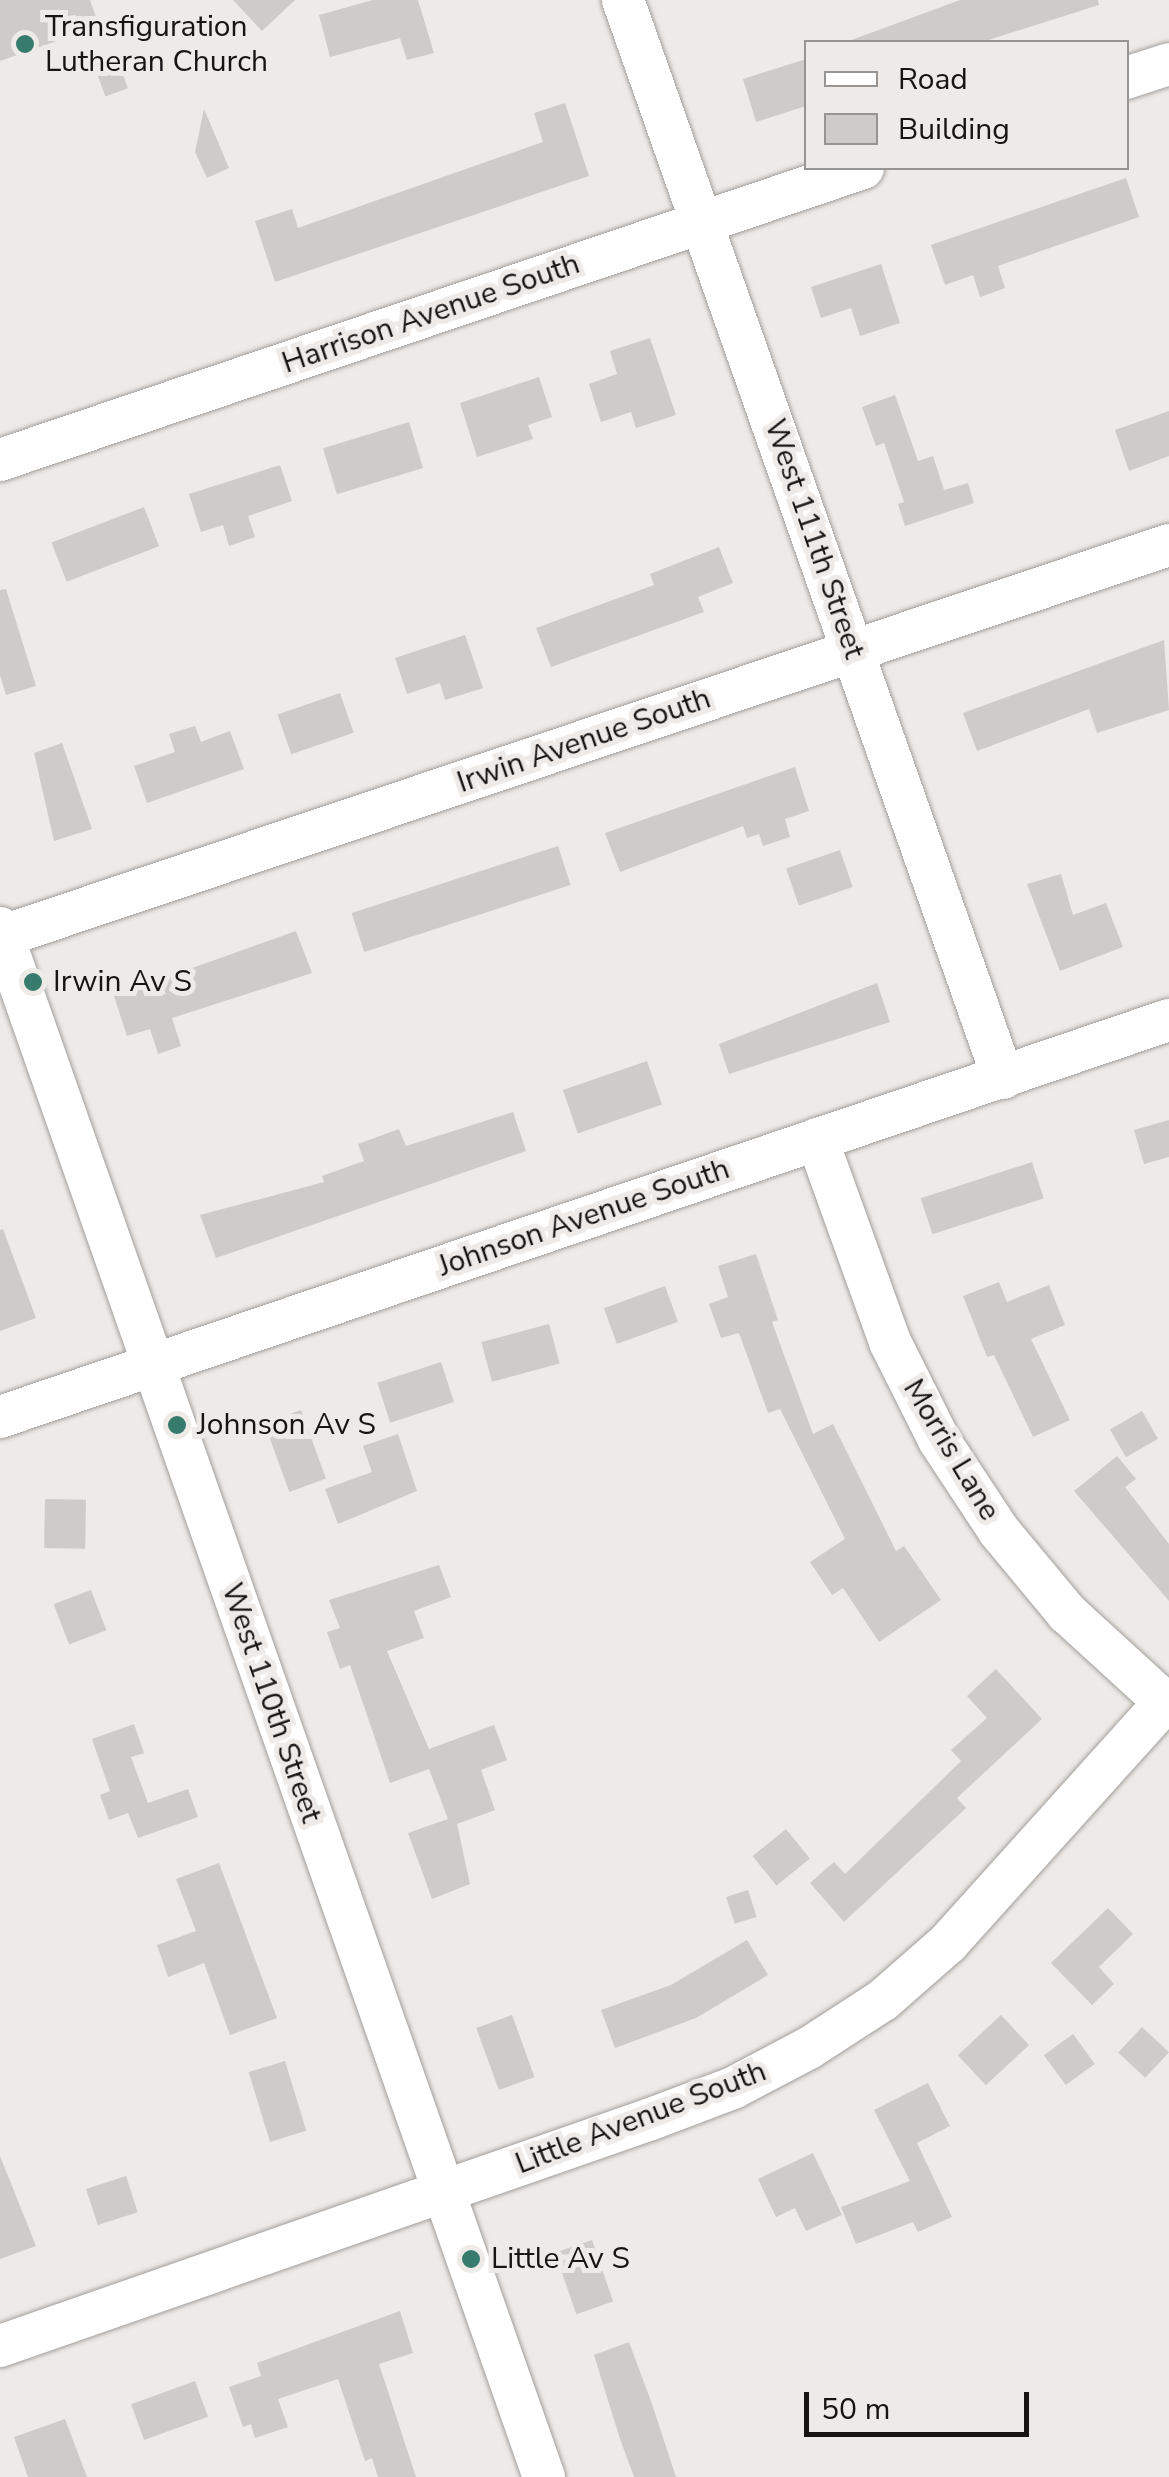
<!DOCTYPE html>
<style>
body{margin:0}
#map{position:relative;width:1169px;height:2477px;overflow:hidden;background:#edeae7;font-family:"Nunito Sans",sans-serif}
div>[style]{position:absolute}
.building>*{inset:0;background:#ceccc9;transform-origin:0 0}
.roads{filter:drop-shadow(0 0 2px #a29f9c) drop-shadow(0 0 2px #a29f9c)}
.minor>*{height:42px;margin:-21px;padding:0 21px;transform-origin:21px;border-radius:21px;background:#fff}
.dots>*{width:28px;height:28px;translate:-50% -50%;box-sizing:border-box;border:5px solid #edeae7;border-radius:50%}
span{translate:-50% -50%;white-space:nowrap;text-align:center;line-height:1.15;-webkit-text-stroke:10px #edeae7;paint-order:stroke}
.poi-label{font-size:30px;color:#161514}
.left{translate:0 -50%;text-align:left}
.street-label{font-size:30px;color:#161514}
.legend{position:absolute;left:804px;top:40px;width:325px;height:130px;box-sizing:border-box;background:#edeae7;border:2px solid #979593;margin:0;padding:12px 18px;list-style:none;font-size:30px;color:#161514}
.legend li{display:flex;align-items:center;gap:20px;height:50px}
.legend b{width:50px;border:2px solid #979593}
.scale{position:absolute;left:804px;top:2392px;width:225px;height:45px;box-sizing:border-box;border:5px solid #161514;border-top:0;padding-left:12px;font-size:30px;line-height:35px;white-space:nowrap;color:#161514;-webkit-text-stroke:8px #edeae7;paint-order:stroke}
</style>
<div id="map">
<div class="building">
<i style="clip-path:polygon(0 0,90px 0,99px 26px,0 61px)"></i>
<i style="clip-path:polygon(233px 0,295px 0,262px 31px)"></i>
<i style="clip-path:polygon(373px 0,418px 0,434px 53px,407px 60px,400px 38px,330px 57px,319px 15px)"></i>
<i style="clip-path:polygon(960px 0,1098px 0,1099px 5px,982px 42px,846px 42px)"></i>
<i style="clip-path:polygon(806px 59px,806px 106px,756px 122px,743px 79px)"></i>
<i style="left:118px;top:61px;width:29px;height:24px;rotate:70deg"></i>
<i style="clip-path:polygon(565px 103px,589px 176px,275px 282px,255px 221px,292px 209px,298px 228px,543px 142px,534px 113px)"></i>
<i style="clip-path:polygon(204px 109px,229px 168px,207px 178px,195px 152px)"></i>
<i style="clip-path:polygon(1126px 178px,1139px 217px,998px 266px,1005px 288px,980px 297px,973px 275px,945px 285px,931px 245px)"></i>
<i style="clip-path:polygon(881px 264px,900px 323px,860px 336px,851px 308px,821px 318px,811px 287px)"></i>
<i style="clip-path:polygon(650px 338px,676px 415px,636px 428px,631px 412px,601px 422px,589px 384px,617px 374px,610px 351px)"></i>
<i style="clip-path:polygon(539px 377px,552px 417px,528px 425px,533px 439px,477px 457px,460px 403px)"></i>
<i style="clip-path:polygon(895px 395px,918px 461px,933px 456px,944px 490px,968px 483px,974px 503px,905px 526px,898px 504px,904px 502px,884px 443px,876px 446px,862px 407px)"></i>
<i style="clip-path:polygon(1169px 411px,1169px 456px,1129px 471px,1115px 430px)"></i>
<i style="left:409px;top:422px;width:48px;height:90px;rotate:73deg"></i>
<i style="clip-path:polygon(280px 465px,292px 501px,248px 516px,255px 537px,229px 546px,223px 525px,201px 532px,189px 494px)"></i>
<i style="left:144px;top:507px;width:42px;height:99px;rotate:69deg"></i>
<i style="clip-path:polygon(719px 547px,733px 583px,698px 597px,704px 612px,551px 667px,536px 628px,654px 585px,650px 574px)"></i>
<i style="clip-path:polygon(6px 589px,36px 686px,6px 695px,0 675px,0 590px)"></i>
<i style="clip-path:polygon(465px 635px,483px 688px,445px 700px,440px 683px,407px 694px,395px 658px)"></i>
<i style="clip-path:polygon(1164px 640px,1169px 710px,1097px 733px,1089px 709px,977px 751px,963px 713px)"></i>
<i style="left:340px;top:693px;width:42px;height:66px;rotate:71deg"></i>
<i style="clip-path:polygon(195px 726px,201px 742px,230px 731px,244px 769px,147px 803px,134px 766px,175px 752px,169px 734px)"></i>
<i style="clip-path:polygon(62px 743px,92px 829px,54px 841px,34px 753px)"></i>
<i style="clip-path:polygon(795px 767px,809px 811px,785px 819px,790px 837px,763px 846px,759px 834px,747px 838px,743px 826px,620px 872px,605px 833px)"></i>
<i style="left:558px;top:846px;width:41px;height:217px;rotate:72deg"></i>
<i style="left:840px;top:850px;width:39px;height:57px;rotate:71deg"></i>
<i style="clip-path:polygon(1061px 874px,1073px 915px,1106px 903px,1123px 947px,1060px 971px,1027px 884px)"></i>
<i style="clip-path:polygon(296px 931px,312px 973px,172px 1018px,181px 1046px,158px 1054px,150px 1029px,127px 1036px,114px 996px)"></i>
<i style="clip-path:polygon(877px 983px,890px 1022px,729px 1074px,719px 1044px)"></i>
<i style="left:647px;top:1061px;width:46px;height:89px;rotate:71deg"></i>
<i style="clip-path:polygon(513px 1112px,526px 1151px,216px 1258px,200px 1215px,324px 1182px,322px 1176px,364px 1161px,358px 1144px,399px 1129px,406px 1146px)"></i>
<i style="clip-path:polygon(1169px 1120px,1169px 1157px,1144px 1164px,1134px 1130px)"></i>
<i style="left:1032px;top:1162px;width:38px;height:117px;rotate:72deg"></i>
<i style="clip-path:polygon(3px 1229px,36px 1318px,0 1331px,0 1230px)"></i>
<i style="clip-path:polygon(756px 1254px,778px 1320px,772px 1322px,813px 1434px,833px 1424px,896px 1551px,904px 1546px,941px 1600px,879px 1642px,843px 1588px,832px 1595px,810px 1562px,845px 1539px,780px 1409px,768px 1413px,739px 1333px,721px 1338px,709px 1304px,728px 1297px,718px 1266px)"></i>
<i style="clip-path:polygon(999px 1282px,1007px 1302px,1049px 1285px,1065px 1325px,1031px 1339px,1070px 1420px,1033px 1437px,994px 1355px,987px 1357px,963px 1296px)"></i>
<i style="left:665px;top:1286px;width:38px;height:65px;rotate:70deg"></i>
<i style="left:549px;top:1324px;width:41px;height:70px;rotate:75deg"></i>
<i style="left:441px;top:1362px;width:42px;height:67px;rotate:72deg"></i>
<i style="left:301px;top:1410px;width:73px;height:39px;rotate:70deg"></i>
<i style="left:1142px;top:1411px;width:32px;height:37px;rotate:60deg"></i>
<i style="clip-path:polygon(398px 1434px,417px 1491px,338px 1524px,325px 1489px,372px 1472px,363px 1446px)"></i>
<i style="clip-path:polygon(1117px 1456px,1136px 1479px,1125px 1487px,1169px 1544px,1169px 1601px,1074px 1491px)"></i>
<i style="left:45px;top:1499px;width:41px;height:49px;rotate:1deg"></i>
<i style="clip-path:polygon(439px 1565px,451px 1597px,414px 1611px,424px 1638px,387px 1651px,429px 1749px,494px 1725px,507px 1760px,481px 1770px,495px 1810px,457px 1824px,470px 1884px,432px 1899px,408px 1833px,448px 1819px,429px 1769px,390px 1783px,350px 1665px,340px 1669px,327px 1632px,340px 1628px,329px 1600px)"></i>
<i style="left:91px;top:1590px;width:43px;height:40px;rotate:69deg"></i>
<i style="clip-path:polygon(996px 1669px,1042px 1719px,957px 1798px,966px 1808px,844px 1922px,810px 1883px,834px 1862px,845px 1874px,961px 1761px,951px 1750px,987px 1718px,967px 1696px)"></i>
<i style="clip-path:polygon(134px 1724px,144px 1753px,131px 1757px,148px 1803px,188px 1789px,198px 1817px,138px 1838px,128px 1813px,109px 1820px,100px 1795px,110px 1791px,92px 1739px)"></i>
<i style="left:786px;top:1829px;width:38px;height:43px;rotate:51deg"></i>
<i style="clip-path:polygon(219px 1863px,277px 2018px,230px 2035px,204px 1963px,168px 1977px,157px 1945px,196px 1931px,176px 1879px)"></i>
<i style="left:748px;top:1890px;width:28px;height:23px;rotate:72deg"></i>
<i style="clip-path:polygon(1108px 1908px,1133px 1934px,1099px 1967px,1114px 1984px,1092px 2005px,1051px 1963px)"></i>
<i style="clip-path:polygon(747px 1940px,768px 1975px,696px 2018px,615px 2048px,601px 2010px,671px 1985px)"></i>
<i style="left:512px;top:2015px;width:66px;height:38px;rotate:70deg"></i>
<i style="left:1001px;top:2015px;width:41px;height:59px;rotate:47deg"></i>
<i style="left:1142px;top:2027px;width:37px;height:35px;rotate:43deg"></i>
<i style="left:1073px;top:2034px;width:37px;height:36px;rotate:54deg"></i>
<i style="left:285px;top:2061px;width:73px;height:38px;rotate:73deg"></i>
<i style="clip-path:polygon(928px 2083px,950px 2126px,917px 2143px,952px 2217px,918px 2232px,913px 2222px,856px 2244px,841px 2207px,910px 2181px,874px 2110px)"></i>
<i style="clip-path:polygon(813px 2153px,842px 2215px,806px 2231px,795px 2208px,776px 2217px,758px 2179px)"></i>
<i style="clip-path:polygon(0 2156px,36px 2246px,0 2259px)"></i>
<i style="left:126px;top:2176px;width:38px;height:42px;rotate:72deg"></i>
<i style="left:592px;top:2240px;width:65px;height:39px;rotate:71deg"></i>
<i style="clip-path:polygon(400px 2311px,413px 2353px,379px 2364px,416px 2477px,378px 2477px,372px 2458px,365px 2461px,338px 2379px,278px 2399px,288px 2427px,255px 2438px,251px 2424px,243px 2427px,229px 2387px,261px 2376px,257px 2363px)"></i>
<i style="clip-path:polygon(629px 2342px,652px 2404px,676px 2477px,634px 2477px,620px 2439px,594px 2355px)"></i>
<i style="left:195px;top:2381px;width:38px;height:68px;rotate:70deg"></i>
<i style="clip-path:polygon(65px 2419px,87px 2477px,28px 2477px,14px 2437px)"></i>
</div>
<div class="roads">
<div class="minor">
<i style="left:623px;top:0;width:1143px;rotate:70.58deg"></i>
<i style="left:1126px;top:78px;width:45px;rotate:-18deg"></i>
<i style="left:0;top:460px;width:911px;rotate:-18.69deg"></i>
<i style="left:0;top:928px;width:1642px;rotate:70.65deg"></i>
<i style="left:0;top:937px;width:1233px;rotate:-18.54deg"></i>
<i style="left:817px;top:1139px;width:216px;rotate:70.2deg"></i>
<i style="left:890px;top:1342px;width:110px;rotate:63.4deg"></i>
<i style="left:939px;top:1440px;width:109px;rotate:56.6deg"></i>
<i style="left:999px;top:1531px;width:107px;rotate:50.3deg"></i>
<i style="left:1067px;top:1613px;width:138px;rotate:42.4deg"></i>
<i style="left:0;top:1417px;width:1235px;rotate:-18.76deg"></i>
<i style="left:0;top:2346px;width:689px;rotate:-19.22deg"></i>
<i style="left:651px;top:2119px;width:88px;rotate:-20.7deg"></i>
<i style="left:733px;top:2088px;width:86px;rotate:-27.8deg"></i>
<i style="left:809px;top:2048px;width:88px;rotate:-33deg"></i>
<i style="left:883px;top:2000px;width:86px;rotate:-41.2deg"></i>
<i style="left:948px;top:1943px;width:323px;rotate:-48deg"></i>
</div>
</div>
<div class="dots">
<i style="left:25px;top:44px;background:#377b6d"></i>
<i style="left:33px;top:982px;background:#377b6d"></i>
<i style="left:177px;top:1425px;background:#377b6d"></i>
<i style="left:471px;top:2259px;background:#377b6d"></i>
</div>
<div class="poi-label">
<span class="left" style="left:45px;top:44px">Transfiguration<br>Lutheran Church</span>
<span class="left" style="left:53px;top:982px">Irwin Av S</span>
<span class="left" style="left:197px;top:1425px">Johnson Av S</span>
<span class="left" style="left:491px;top:2259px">Little Av S</span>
</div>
<div class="street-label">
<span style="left:431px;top:314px;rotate:-19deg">Harrison Avenue South</span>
<span style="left:814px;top:539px;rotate:71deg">West 111th Street</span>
<span style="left:584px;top:741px;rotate:-19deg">Irwin Avenue South</span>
<span style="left:584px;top:1218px;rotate:-19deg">Johnson Avenue South</span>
<span style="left:951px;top:1450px;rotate:59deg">Morris Lane</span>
<span style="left:271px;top:1703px;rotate:71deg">West 110th Street</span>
<span style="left:641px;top:2118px;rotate:-21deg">Little Avenue South</span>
</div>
<ul class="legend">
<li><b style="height:12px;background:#fff"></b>Road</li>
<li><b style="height:28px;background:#ceccc9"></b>Building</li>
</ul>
<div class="scale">50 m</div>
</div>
